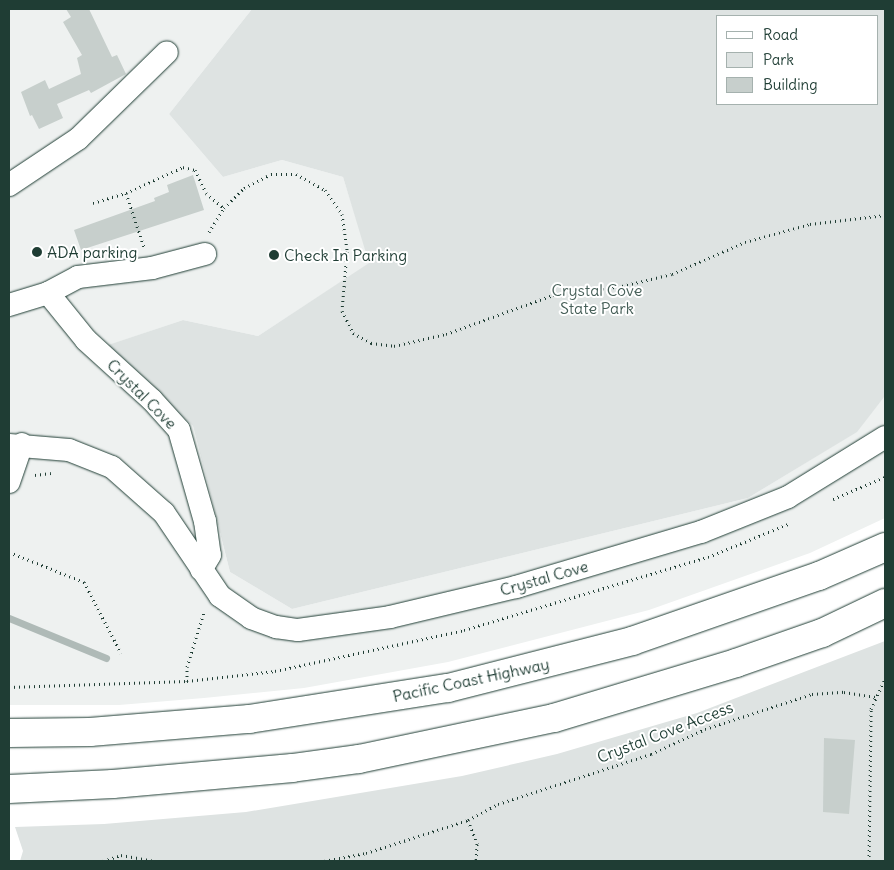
<!DOCTYPE html>
<style>
body{margin:0}
#map{position:relative;width:894px;height:870px;overflow:hidden;background:#fff;font-family:Delius,sans-serif}
div>[style]{position:absolute}
.built>*{inset:0;background:#eef1f0}
.green>*{inset:0;background:#dee3e2}
.stream>*{height:7px;margin:-3.5px;padding:0 3.5px;transform-origin:3.5px;border-radius:3.5px;background:#afbab7}
.building>*{inset:0;background:#c7cfcc}
.path>*{height:3px;margin-top:-1.5px;transform-origin:0;background:repeating-linear-gradient(90deg,#1f3d34 0 1px,transparent 0 5px)}
.roads{filter:drop-shadow(0 0 1px #1f3d34) drop-shadow(0 0 1px #1f3d34)}
.minor>*{height:22px;margin:-11px;padding:0 11px;transform-origin:11px;border-radius:11px;background:#fff}
.highway>*{height:28px;margin:-14px;padding:0 14px;transform-origin:14px;border-radius:14px;background:#fff}
.dots>*{width:14px;height:14px;translate:-50% -50%;box-sizing:border-box;border:2px solid #fff;border-radius:50%}
span{translate:-50% -50%;white-space:nowrap;text-align:center;line-height:1.15;-webkit-text-stroke:4px #fff;paint-order:stroke}
.poi-label{font-size:16px;color:#1f3d34}
.left{translate:0 -50%;text-align:left}
.park-label{font-size:16px;color:#455e57}
.street-label{font-size:16px;color:#1f3d34}
.frame{position:absolute;inset:0;border:10px solid #1f3d34;pointer-events:none}
.legend{position:absolute;left:716px;top:15px;width:162px;height:90px;box-sizing:border-box;background:#fff;border:1px solid #a5b1ae;margin:0;padding:6px 9px;list-style:none;font-size:15px;color:#1f3d34}
.legend li{display:flex;align-items:center;gap:10px;height:25px}
.legend b{width:25px;border:1px solid #a5b1ae}
</style>
<div id="map">
<div class="built">
<i style="clip-path:polygon(9px 9px,252px 9px,169px 114px,223px 177px,282px 160px,343px 177px,370px 263px,258px 336px,183px 320px,106px 346px,193px 426px,230px 572px,292px 609px,748px 498px,856px 432px,885px 396px,885px 518px,810px 553px,649px 610px,448px 662px,304px 688px,204px 698px,119px 705px,9px 705px)"></i>
</div>
<div class="green">
<i style="clip-path:polygon(evenodd,252px 9px,885px 9px,885px 396px,857px 432px,748px 498px,292px 609px,230px 572px,193px 426px,105px 346px,183px 320px,258px 336px,369px 263px,343px 177px,282px 160px,223px 177px,169px 114px,252px 9px,718px 16px,878px 16px,878px 104px,718px 104px,718px 16px)"></i>
<i style="clip-path:polygon(885px 641px,885px 861px,20px 861px,23px 851px,15px 827px,104px 824px,246px 812px,462px 776px,557px 754px,697px 713px)"></i>
</div>
<div class="stream">
<i style="left:9px;top:618px;width:105px;rotate:22.4deg"></i>
</div>
<div class="building">
<i style="clip-path:polygon(66px 9px,89px 9px,112px 57px,117px 55px,126px 74px,91px 93px,89px 90px,57px 104px,63px 118px,39px 129px,32px 115px,30px 116px,21px 92px,45px 80px,49px 89px,81px 74px,77px 58px,82px 55px,63px 22px,71px 17px)"></i>
<i style="clip-path:polygon(193px 175px,204px 210px,81px 250px,74px 230px,155px 201px,154px 198px,169px 192px,167px 185px)"></i>
<i style="clip-path:polygon(824px 738px,855px 740px,849px 814px,823px 812px)"></i>
</div>
<div class="path">
<i style="left:126px;top:193px;width:57px;rotate:71.6deg"></i>
<i style="left:93px;top:203px;width:34px;rotate:-17deg"></i>
<i style="left:126px;top:193px;width:63px;rotate:-24.5deg"></i>
<i style="left:183px;top:167px;width:12px;rotate:14deg"></i>
<i style="left:195px;top:170px;width:25px;rotate:64deg"></i>
<i style="left:206px;top:193px;width:23px;rotate:40deg"></i>
<i style="left:209px;top:232px;width:28px;rotate:-58deg"></i>
<i style="left:224px;top:208px;width:28px;rotate:-45deg"></i>
<i style="left:244px;top:188px;width:30px;rotate:-27deg"></i>
<i style="left:271px;top:174px;width:25px"></i>
<i style="left:296px;top:174px;width:33px;rotate:29deg"></i>
<i style="left:325px;top:190px;width:29px;rotate:55deg"></i>
<i style="left:342px;top:214px;width:37px;rotate:82deg"></i>
<i style="left:347px;top:251px;width:60px;rotate:94.8deg"></i>
<i style="left:342px;top:311px;width:25px;rotate:63deg"></i>
<i style="left:353px;top:333px;width:21px;rotate:29deg"></i>
<i style="left:371px;top:343px;width:23px;rotate:7deg"></i>
<i style="left:394px;top:346px;width:53px;rotate:-13deg"></i>
<i style="left:446px;top:334px;width:114px;rotate:-20deg"></i>
<i style="left:553px;top:295px;width:70px;rotate:-7.4deg"></i>
<i style="left:622px;top:286px;width:51px;rotate:-13.5deg"></i>
<i style="left:672px;top:274px;width:80px;rotate:-23.7deg"></i>
<i style="left:745px;top:242px;width:67px;rotate:-15.5deg"></i>
<i style="left:810px;top:224px;width:76px;rotate:-6.8deg"></i>
<i style="left:35px;top:475px;width:16px;rotate:-7deg"></i>
<i style="left:833px;top:499px;width:56px;rotate:-22.9deg"></i>
<i style="left:9px;top:552px;width:81px;rotate:21.8deg"></i>
<i style="left:84px;top:582px;width:80px;rotate:62.5deg"></i>
<i style="left:187px;top:681px;width:14px;rotate:-90deg"></i>
<i style="left:187px;top:667px;width:58px;rotate:-72.8deg"></i>
<i style="left:9px;top:687px;width:178px;rotate:-1.9deg"></i>
<i style="left:187px;top:681px;width:89px;rotate:-6.5deg"></i>
<i style="left:275px;top:671px;width:193px;rotate:-12.2deg"></i>
<i style="left:464px;top:630px;width:255px;rotate:-16.7deg"></i>
<i style="left:708px;top:557px;width:87px;rotate:-22.4deg"></i>
<i style="left:468px;top:820px;width:26px;rotate:69deg"></i>
<i style="left:477px;top:844px;width:17px;rotate:93deg"></i>
<i style="left:103px;top:861px;width:19px;rotate:-18deg"></i>
<i style="left:121px;top:855px;width:34px;rotate:10deg"></i>
<i style="left:324px;top:861px;width:43px;rotate:-10.8deg"></i>
<i style="left:366px;top:853px;width:107px;rotate:-17.9deg"></i>
<i style="left:468px;top:820px;width:34px;rotate:-28deg"></i>
<i style="left:498px;top:804px;width:161px;rotate:-18.1deg"></i>
<i style="left:651px;top:754px;width:60px;rotate:-24.8deg"></i>
<i style="left:705px;top:729px;width:113px;rotate:-18.1deg"></i>
<i style="left:812px;top:694px;width:32px;rotate:-4deg"></i>
<i style="left:844px;top:692px;width:33px;rotate:9deg"></i>
<i style="left:869px;top:861px;width:152px;rotate:-89.2deg"></i>
<i style="left:871px;top:709px;width:33px;rotate:-65deg"></i>
</div>
<div class="roads">
<div class="minor">
<i style="left:9px;top:185px;width:83px;rotate:-33.7deg"></i>
<i style="left:78px;top:139px;width:124px;rotate:-44.3deg"></i>
<i style="left:48px;top:293px;width:60px;rotate:51deg"></i>
<i style="left:86px;top:340px;width:89px;rotate:42.3deg"></i>
<i style="left:152px;top:400px;width:40px;rotate:48deg"></i>
<i style="left:179px;top:430px;width:95px;rotate:74.1deg"></i>
<i style="left:205px;top:521px;width:34px;rotate:82deg"></i>
<i style="left:210px;top:555px;width:17px;rotate:121deg"></i>
<i style="left:9px;top:305px;width:41px;rotate:-17.1deg"></i>
<i style="left:48px;top:293px;width:34px;rotate:-28deg"></i>
<i style="left:78px;top:277px;width:75px;rotate:-6.9deg"></i>
<i style="left:152px;top:268px;width:55px;rotate:-14.8deg"></i>
<i style="left:9px;top:445px;width:60px;rotate:4.8deg"></i>
<i style="left:69px;top:450px;width:46px;rotate:21.6deg"></i>
<i style="left:112px;top:467px;width:69px;rotate:41.5deg"></i>
<i style="left:164px;top:513px;width:100px;rotate:56deg"></i>
<i style="left:220px;top:596px;width:38px;rotate:35deg"></i>
<i style="left:251px;top:618px;width:27px;rotate:20deg"></i>
<i style="left:276px;top:627px;width:22px;rotate:8deg"></i>
<i style="left:298px;top:630px;width:93px;rotate:-8deg"></i>
<i style="left:390px;top:617px;width:130px;rotate:-13.4deg"></i>
<i style="left:516px;top:587px;width:193px;rotate:-16.6deg"></i>
<i style="left:701px;top:532px;width:94px;rotate:-21.9deg"></i>
<i style="left:788px;top:497px;width:114px;rotate:-31.7deg"></i>
<i style="left:9px;top:482px;width:40px;rotate:-71.1deg"></i>
</div>
<div class="highway">
<i style="left:9px;top:733px;width:81px;rotate:-0.7deg"></i>
<i style="left:90px;top:732px;width:160px;rotate:-4.7deg"></i>
<i style="left:249px;top:719px;width:201px;rotate:-8.9deg"></i>
<i style="left:448px;top:688px;width:190px;rotate:-14.3deg"></i>
<i style="left:632px;top:641px;width:198px;rotate:-19.2deg"></i>
<i style="left:819px;top:576px;width:72px;rotate:-23.7deg"></i>
<i style="left:9px;top:789px;width:104px;rotate:-2.8deg"></i>
<i style="left:113px;top:784px;width:180px;rotate:-5.1deg"></i>
<i style="left:292px;top:768px;width:68px;rotate:-7.7deg"></i>
<i style="left:359px;top:759px;width:199px;rotate:-11.9deg"></i>
<i style="left:554px;top:718px;width:190px;rotate:-16.8deg"></i>
<i style="left:736px;top:663px;width:91px;rotate:-19.2deg"></i>
<i style="left:822px;top:633px;width:70px;rotate:-25.5deg"></i>
</div>
</div>
<div class="dots">
<i style="left:37px;top:252px;background:#1f3d34"></i>
<i style="left:274px;top:255px;background:#1f3d34"></i>
</div>
<div class="poi-label">
<span class="left" style="left:47px;top:252px">ADA parking</span>
<span class="left" style="left:284px;top:255px">Check In Parking</span>
</div>
<div class="park-label">
<span style="left:597px;top:299px">Crystal Cove<br>State Park</span>
</div>
<div class="street-label">
<span style="left:142px;top:394px;rotate:45deg">Crystal Cove</span>
<span style="left:544px;top:578px;rotate:-16deg">Crystal Cove</span>
<span style="left:471px;top:680px;rotate:-12deg">Pacific Coast Highway</span>
<span style="left:665px;top:732px;rotate:-21deg">Crystal Cove Access</span>
</div>
<div class="frame"></div>
<ul class="legend">
<li><b style="height:6px;background:#fff"></b>Road</li>
<li><b style="height:14px;background:#dee3e2"></b>Park</li>
<li><b style="height:14px;background:#c7cfcc"></b>Building</li>
</ul>
</div>
